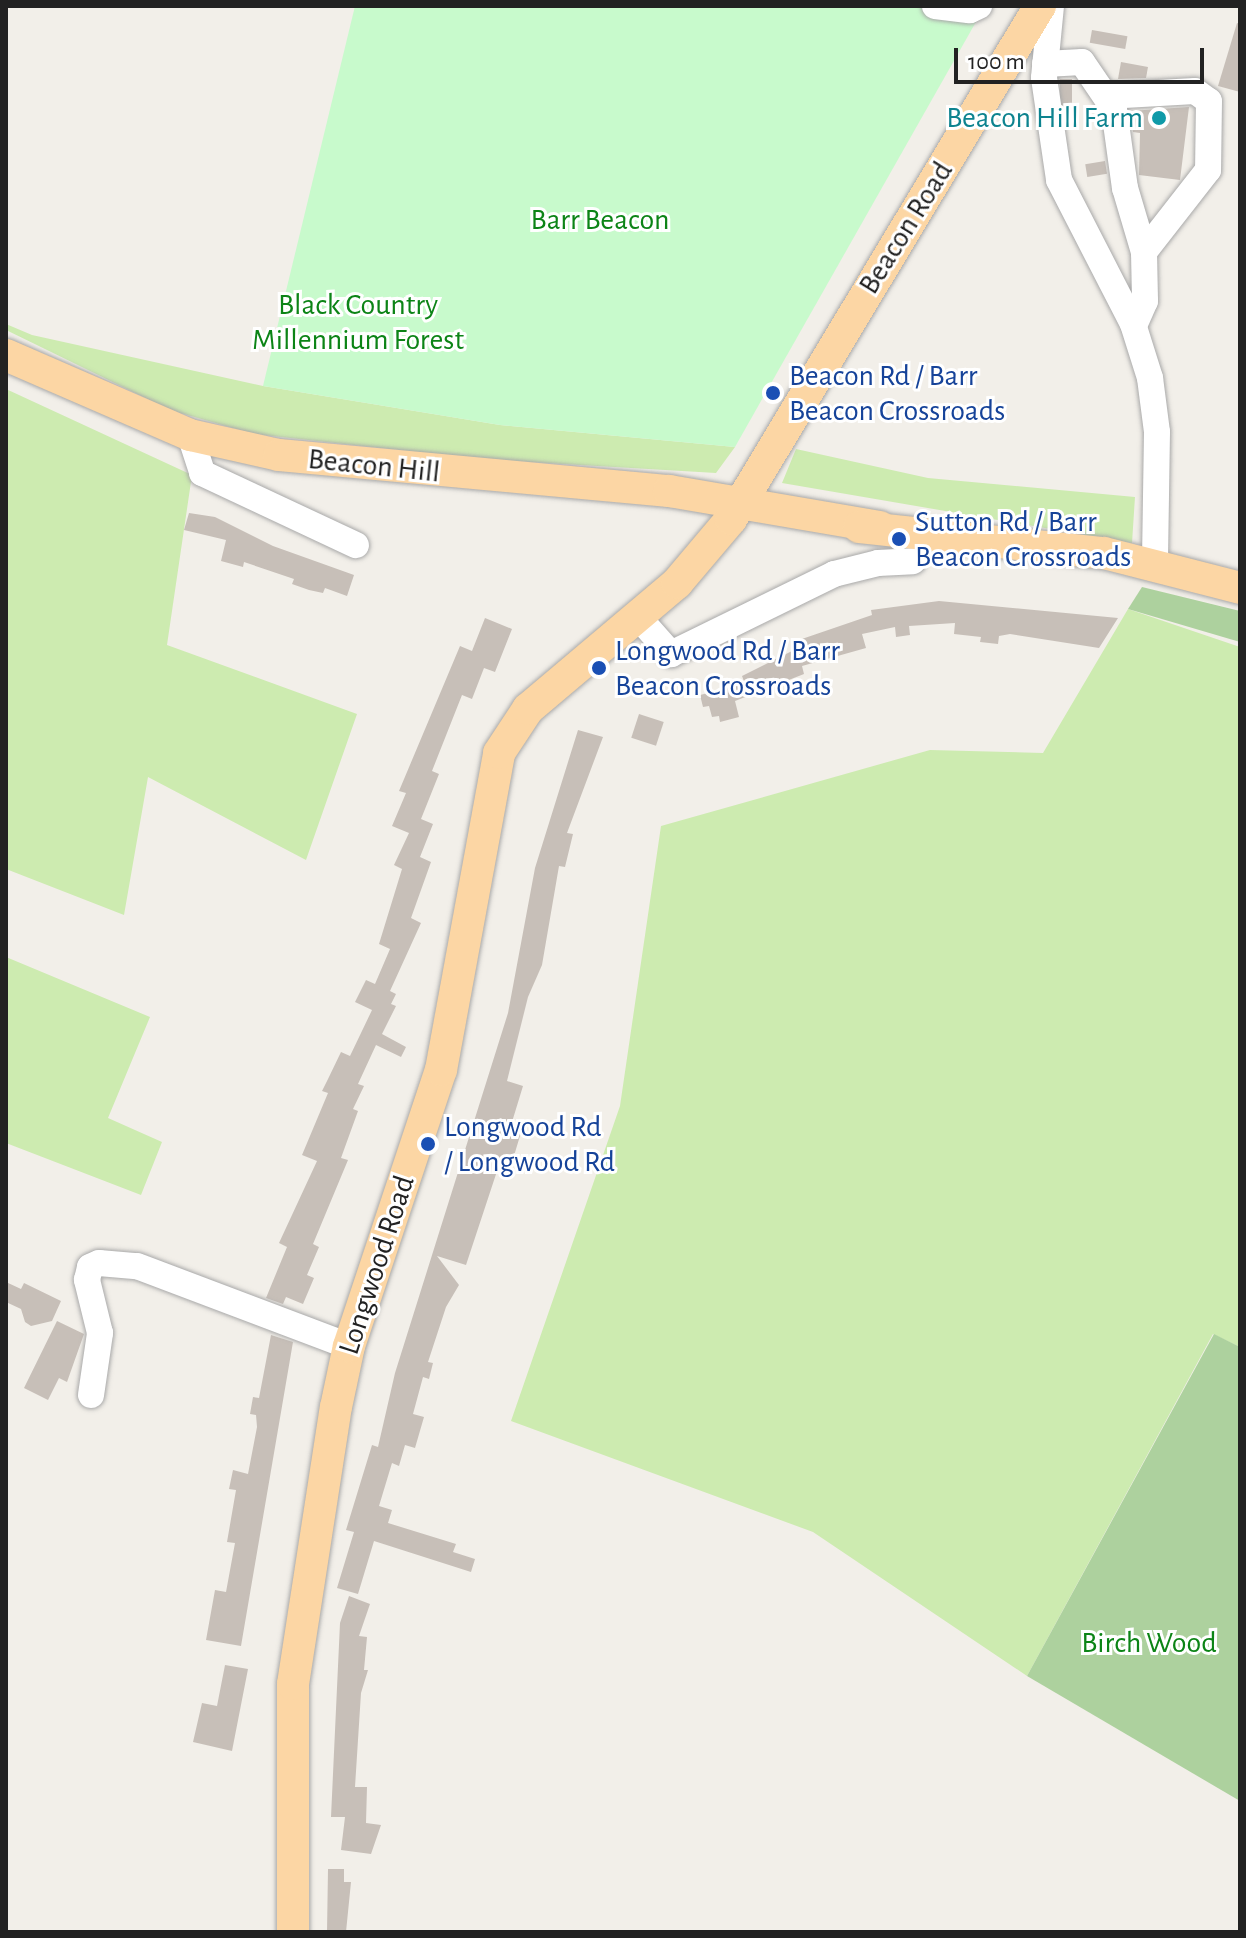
<!DOCTYPE html>
<style>
body{margin:0}
#map{position:relative;width:1246px;height:1938px;overflow:hidden;background:#f2efe9;font-family:"Alegreya Sans",sans-serif}
div>[style]{position:absolute}
.grass>*{inset:0;background:#cdebb0}
.forest>*{inset:0;background:#add19e}
.park>*{inset:0;background:#c8facc}
.building>*{inset:0;background:#c7bfb8;transform-origin:0 0}
.roads{filter:drop-shadow(0 0 2px #a9a9a9) drop-shadow(0 0 2px #a9a9a9)}
.minor>*{height:26px;margin:-13px;padding:0 13px;transform-origin:13px;border-radius:13px;background:#fff}
.major>*{height:32px;margin:-16px;padding:0 16px;transform-origin:16px;border-radius:16px;background:#fcd6a4}
.dots>*{width:22px;height:22px;translate:-50% -50%;box-sizing:border-box;border:4px solid #fff;border-radius:50%}
span{translate:-50% -50%;white-space:nowrap;text-align:center;line-height:1.15;-webkit-text-stroke:6px #fff;paint-order:stroke}
.culture-label{font-size:30px;color:#0d838f}
.right{translate:-100% -50%;text-align:right}
.park-label{font-size:30px;color:#0c8416}
.street-label{font-size:30px;color:#222}
.transit-label{font-size:30px;color:#164399}
.left{translate:0 -50%;text-align:left}
.frame{position:absolute;inset:0;border:8px solid #222;pointer-events:none}
.scale{position:absolute;left:954px;top:48px;width:250px;height:36px;box-sizing:border-box;border:4px solid #222;border-top:0;padding-left:10px;font-size:24px;line-height:28px;white-space:nowrap;color:#222;-webkit-text-stroke:6px #fff;paint-order:stroke}
</style>
<div id="map">
<div class="grass">
<i style="clip-path:polygon(6px 324px,32px 335px,263px 386px,500px 425px,735px 447px,716px 473px,480px 459px,254px 434px,170px 410px,6px 330px)"></i>
<i style="clip-path:polygon(6px 389px,192px 475px,167px 645px,357px 714px,306px 860px,148px 777px,124px 915px,6px 869px)"></i>
<i style="clip-path:polygon(796px 449px,928px 478px,1135px 497px,1132px 543px,782px 483px)"></i>
<i style="clip-path:polygon(1128px 609px,1240px 647px,1240px 1347px,1213px 1334px,1027px 1676px,813px 1532px,511px 1421px,620px 1106px,661px 826px,930px 750px,1043px 753px)"></i>
<i style="clip-path:polygon(6px 957px,150px 1017px,108px 1118px,162px 1142px,141px 1195px,6px 1143px)"></i>
</div>
<div class="forest">
<i style="clip-path:polygon(1142px 587px,1240px 611px,1240px 642px,1128px 609px)"></i>
<i style="clip-path:polygon(1214px 1334px,1240px 1347px,1240px 1801px,1027px 1676px)"></i>
</div>
<div class="park">
<i style="clip-path:polygon(355px 6px,985px 6px,735px 447px,500px 425px,263px 386px)"></i>
</div>
<div class="building">
<i style="clip-path:polygon(1237px 23px,1240px 24px,1240px 92px,1218px 86px)"></i>
<i style="left:1092px;top:30px;width:36px;height:13px;rotate:10deg"></i>
<i style="clip-path:polygon(1121px 62px,1148px 67px,1146px 78px,1118px 79px)"></i>
<i style="left:1060px;top:79px;width:12px;height:49px"></i>
<i style="clip-path:polygon(1189px 107px,1180px 180px,1139px 175px,1140px 133px,1133px 132px,1130px 111px)"></i>
<i style="left:1105px;top:161px;width:13px;height:20px;rotate:81deg"></i>
<i style="clip-path:polygon(189px 513px,215px 517px,273px 546px,354px 575px,347px 596px,325px 588px,323px 593px,309px 590px,292px 584px,294px 579px,244px 562px,243px 567px,221px 561px,226px 540px,184px 530px)"></i>
<i style="clip-path:polygon(939px 601px,1118px 618px,1099px 648px,1010px 634px,999px 636px,998px 644px,980px 642px,981px 637px,954px 634px,955px 623px,909px 626px,910px 635px,896px 637px,895px 627px,862px 634px,866px 648px,802px 666px,804px 674px,735px 701px,739px 717px,720px 722px,719px 716px,712px 717px,709px 706px,703px 707px,700px 695px,745px 684px,742px 676px,798px 648px,796px 641px,872px 615px,871px 610px)"></i>
<i style="clip-path:polygon(485px 618px,512px 629px,495px 672px,484px 668px,472px 699px,462px 695px,432px 771px,439px 774px,421px 819px,433px 824px,420px 857px,431px 862px,411px 918px,421px 923px,390px 991px,396px 994px,391px 1004px,396px 1006px,382px 1034px,406px 1047px,401px 1057px,376px 1045px,358px 1084px,364px 1086px,353px 1109px,358px 1111px,341px 1158px,348px 1160px,313px 1244px,319px 1247px,307px 1275px,314px 1278px,303px 1304px,286px 1297px,283px 1304px,266px 1298px,287px 1247px,279px 1243px,317px 1161px,302px 1155px,328px 1093px,322px 1091px,328px 1079px,341px 1052px,350px 1056px,372px 1010px,355px 1002px,366px 980px,375px 984px,390px 949px,379px 944px,402px 869px,394px 865px,409px 833px,392px 826px,406px 793px,399px 791px,460px 646px,472px 651px)"></i>
<i style="left:639px;top:714px;width:26px;height:25px;rotate:18deg"></i>
<i style="clip-path:polygon(578px 730px,603px 737px,567px 833px,573px 834px,565px 867px,559px 866px,542px 965px,528px 997px,507px 1081px,523px 1086px,512px 1122px,523px 1126px,513px 1159px,502px 1156px,466px 1265px,437px 1256px,459px 1285px,446px 1307px,428px 1362px,433px 1363px,429px 1379px,423px 1377px,413px 1414px,424px 1417px,415px 1448px,405px 1445px,399px 1466px,392px 1463px,379px 1506px,392px 1510px,388px 1523px,456px 1544px,453px 1552px,475px 1559px,471px 1572px,374px 1541px,358px 1594px,337px 1588px,354px 1532px,346px 1530px,372px 1445px,378px 1447px,395px 1373px,508px 1013px,535px 868px)"></i>
<i style="clip-path:polygon(6px 1282px,21px 1289px,24px 1283px,61px 1301px,52px 1321px,31px 1326px,25px 1322px,21px 1309px,6px 1302px)"></i>
<i style="clip-path:polygon(57px 1321px,84px 1334px,67px 1382px,59px 1378px,48px 1400px,24px 1388px)"></i>
<i style="clip-path:polygon(271px 1335px,293px 1342px,241px 1646px,206px 1640px,215px 1590px,226px 1592px,235px 1543px,227px 1542px,236px 1490px,229px 1489px,233px 1470px,248px 1474px,257px 1427px,256px 1415px,250px 1414px,253px 1397px,259px 1398px)"></i>
<i style="clip-path:polygon(349px 1596px,370px 1604px,359px 1636px,367px 1637px,364px 1670px,368px 1670px,361px 1693px,355px 1787px,367px 1787px,366px 1823px,381px 1825px,371px 1854px,341px 1850px,345px 1817px,331px 1817px,340px 1623px)"></i>
<i style="clip-path:polygon(225px 1665px,248px 1669px,232px 1751px,193px 1742px,202px 1703px,217px 1706px)"></i>
<i style="clip-path:polygon(328px 1869px,344px 1869px,344px 1882px,351px 1882px,346px 1932px,327px 1932px)"></i>
</div>
<div class="roads">
<div class="minor">
<i style="left:935px;top:6px;width:35px;rotate:7deg"></i>
<i style="left:970px;top:10px;width:10px;rotate:-24deg"></i>
<i style="left:1051px;top:6px;width:72px;rotate:95.6deg"></i>
<i style="left:1044px;top:78px;width:103px;rotate:81.6deg"></i>
<i style="left:1059px;top:180px;width:162px;rotate:62.8deg"></i>
<i style="left:1133px;top:324px;width:57px;rotate:72.5deg"></i>
<i style="left:1150px;top:378px;width:54px;rotate:82.6deg"></i>
<i style="left:1157px;top:432px;width:131px;rotate:90.9deg"></i>
<i style="left:1045px;top:64px;width:37px;rotate:-3deg"></i>
<i style="left:1082px;top:62px;width:57px;rotate:55.8deg"></i>
<i style="left:1114px;top:109px;width:80px;rotate:82.1deg"></i>
<i style="left:1125px;top:188px;width:67px;rotate:73.5deg"></i>
<i style="left:1144px;top:252px;width:49px;rotate:88.8deg"></i>
<i style="left:1145px;top:301px;width:27px;rotate:114deg"></i>
<i style="left:1106px;top:96px;width:89px;rotate:-3.2deg"></i>
<i style="left:1195px;top:91px;width:17px;rotate:36deg"></i>
<i style="left:1209px;top:101px;width:69px;rotate:90.8deg"></i>
<i style="left:1208px;top:170px;width:104px;rotate:128deg"></i>
<i style="left:190px;top:435px;width:40px;rotate:72deg"></i>
<i style="left:202px;top:473px;width:170px;rotate:25.1deg"></i>
<i style="left:638px;top:617px;width:50px;rotate:48.3deg"></i>
<i style="left:671px;top:654px;width:182px;rotate:-26.1deg"></i>
<i style="left:834px;top:574px;width:45px;rotate:-14deg"></i>
<i style="left:878px;top:563px;width:35px;rotate:-3deg"></i>
<i style="left:91px;top:1395px;width:63px;rotate:-81.7deg"></i>
<i style="left:100px;top:1333px;width:55px;rotate:-103.8deg"></i>
<i style="left:87px;top:1280px;width:13px;rotate:-77deg"></i>
<i style="left:90px;top:1267px;width:10px;rotate:-24deg"></i>
<i style="left:99px;top:1263px;width:38px;rotate:5deg"></i>
<i style="left:137px;top:1266px;width:227px;rotate:20.7deg"></i>
</div>
<div class="major">
<i style="left:6px;top:355px;width:201px;rotate:23.5deg"></i>
<i style="left:190px;top:435px;width:91px;rotate:12.7deg"></i>
<i style="left:279px;top:455px;width:392px;rotate:5.3deg"></i>
<i style="left:669px;top:491px;width:214px;rotate:9.7deg"></i>
<i style="left:859px;top:527px;width:246px;rotate:6.1deg"></i>
<i style="left:1104px;top:553px;width:140px;rotate:14.4deg"></i>
<i style="left:293px;top:1932px;width:248px;rotate:-90deg"></i>
<i style="left:293px;top:1684px;width:280px;rotate:-81.2deg"></i>
<i style="left:336px;top:1407px;width:62px;rotate:-78deg"></i>
<i style="left:349px;top:1346px;width:291px;rotate:-71.6deg"></i>
<i style="left:441px;top:1070px;width:322px;rotate:-79.6deg"></i>
<i style="left:499px;top:753px;width:53px;rotate:-56.6deg"></i>
<i style="left:528px;top:709px;width:195px;rotate:-40.2deg"></i>
<i style="left:677px;top:583px;width:84px;rotate:-49.8deg"></i>
<i style="left:731px;top:519px;width:599px;rotate:-58.94deg"></i>
</div>
</div>
<div class="dots">
<i style="left:1159px;top:118px;background:#0f9aa8"></i>
<i style="left:773px;top:393px;background:#1a4fb4"></i>
<i style="left:899px;top:539px;background:#1a4fb4"></i>
<i style="left:599px;top:668px;background:#1a4fb4"></i>
<i style="left:428px;top:1144px;background:#1a4fb4"></i>
</div>
<div class="culture-label">
<span class="right" style="left:1143px;top:118px">Beacon Hill Farm</span>
</div>
<div class="park-label">
<span style="left:600px;top:220px">Barr Beacon</span>
<span style="left:358px;top:322px">Black Country<br>Millennium Forest</span>
<span style="left:1149px;top:1643px">Birch Wood</span>
</div>
<div class="street-label">
<span style="left:906px;top:228px;rotate:-58deg">Beacon Road</span>
<span style="left:374px;top:466px;rotate:6deg">Beacon Hill</span>
<span style="left:377px;top:1265px;rotate:-72deg">Longwood Road</span>
</div>
<div class="transit-label">
<span class="left" style="left:789px;top:393px">Beacon Rd / Barr<br>Beacon Crossroads</span>
<span class="left" style="left:915px;top:539px">Sutton Rd / Barr<br>Beacon Crossroads</span>
<span class="left" style="left:615px;top:668px">Longwood Rd / Barr<br>Beacon Crossroads</span>
<span class="left" style="left:444px;top:1144px">Longwood Rd<br>/ Longwood Rd</span>
</div>
<div class="frame"></div>
<div class="scale">100 m</div>
</div>
